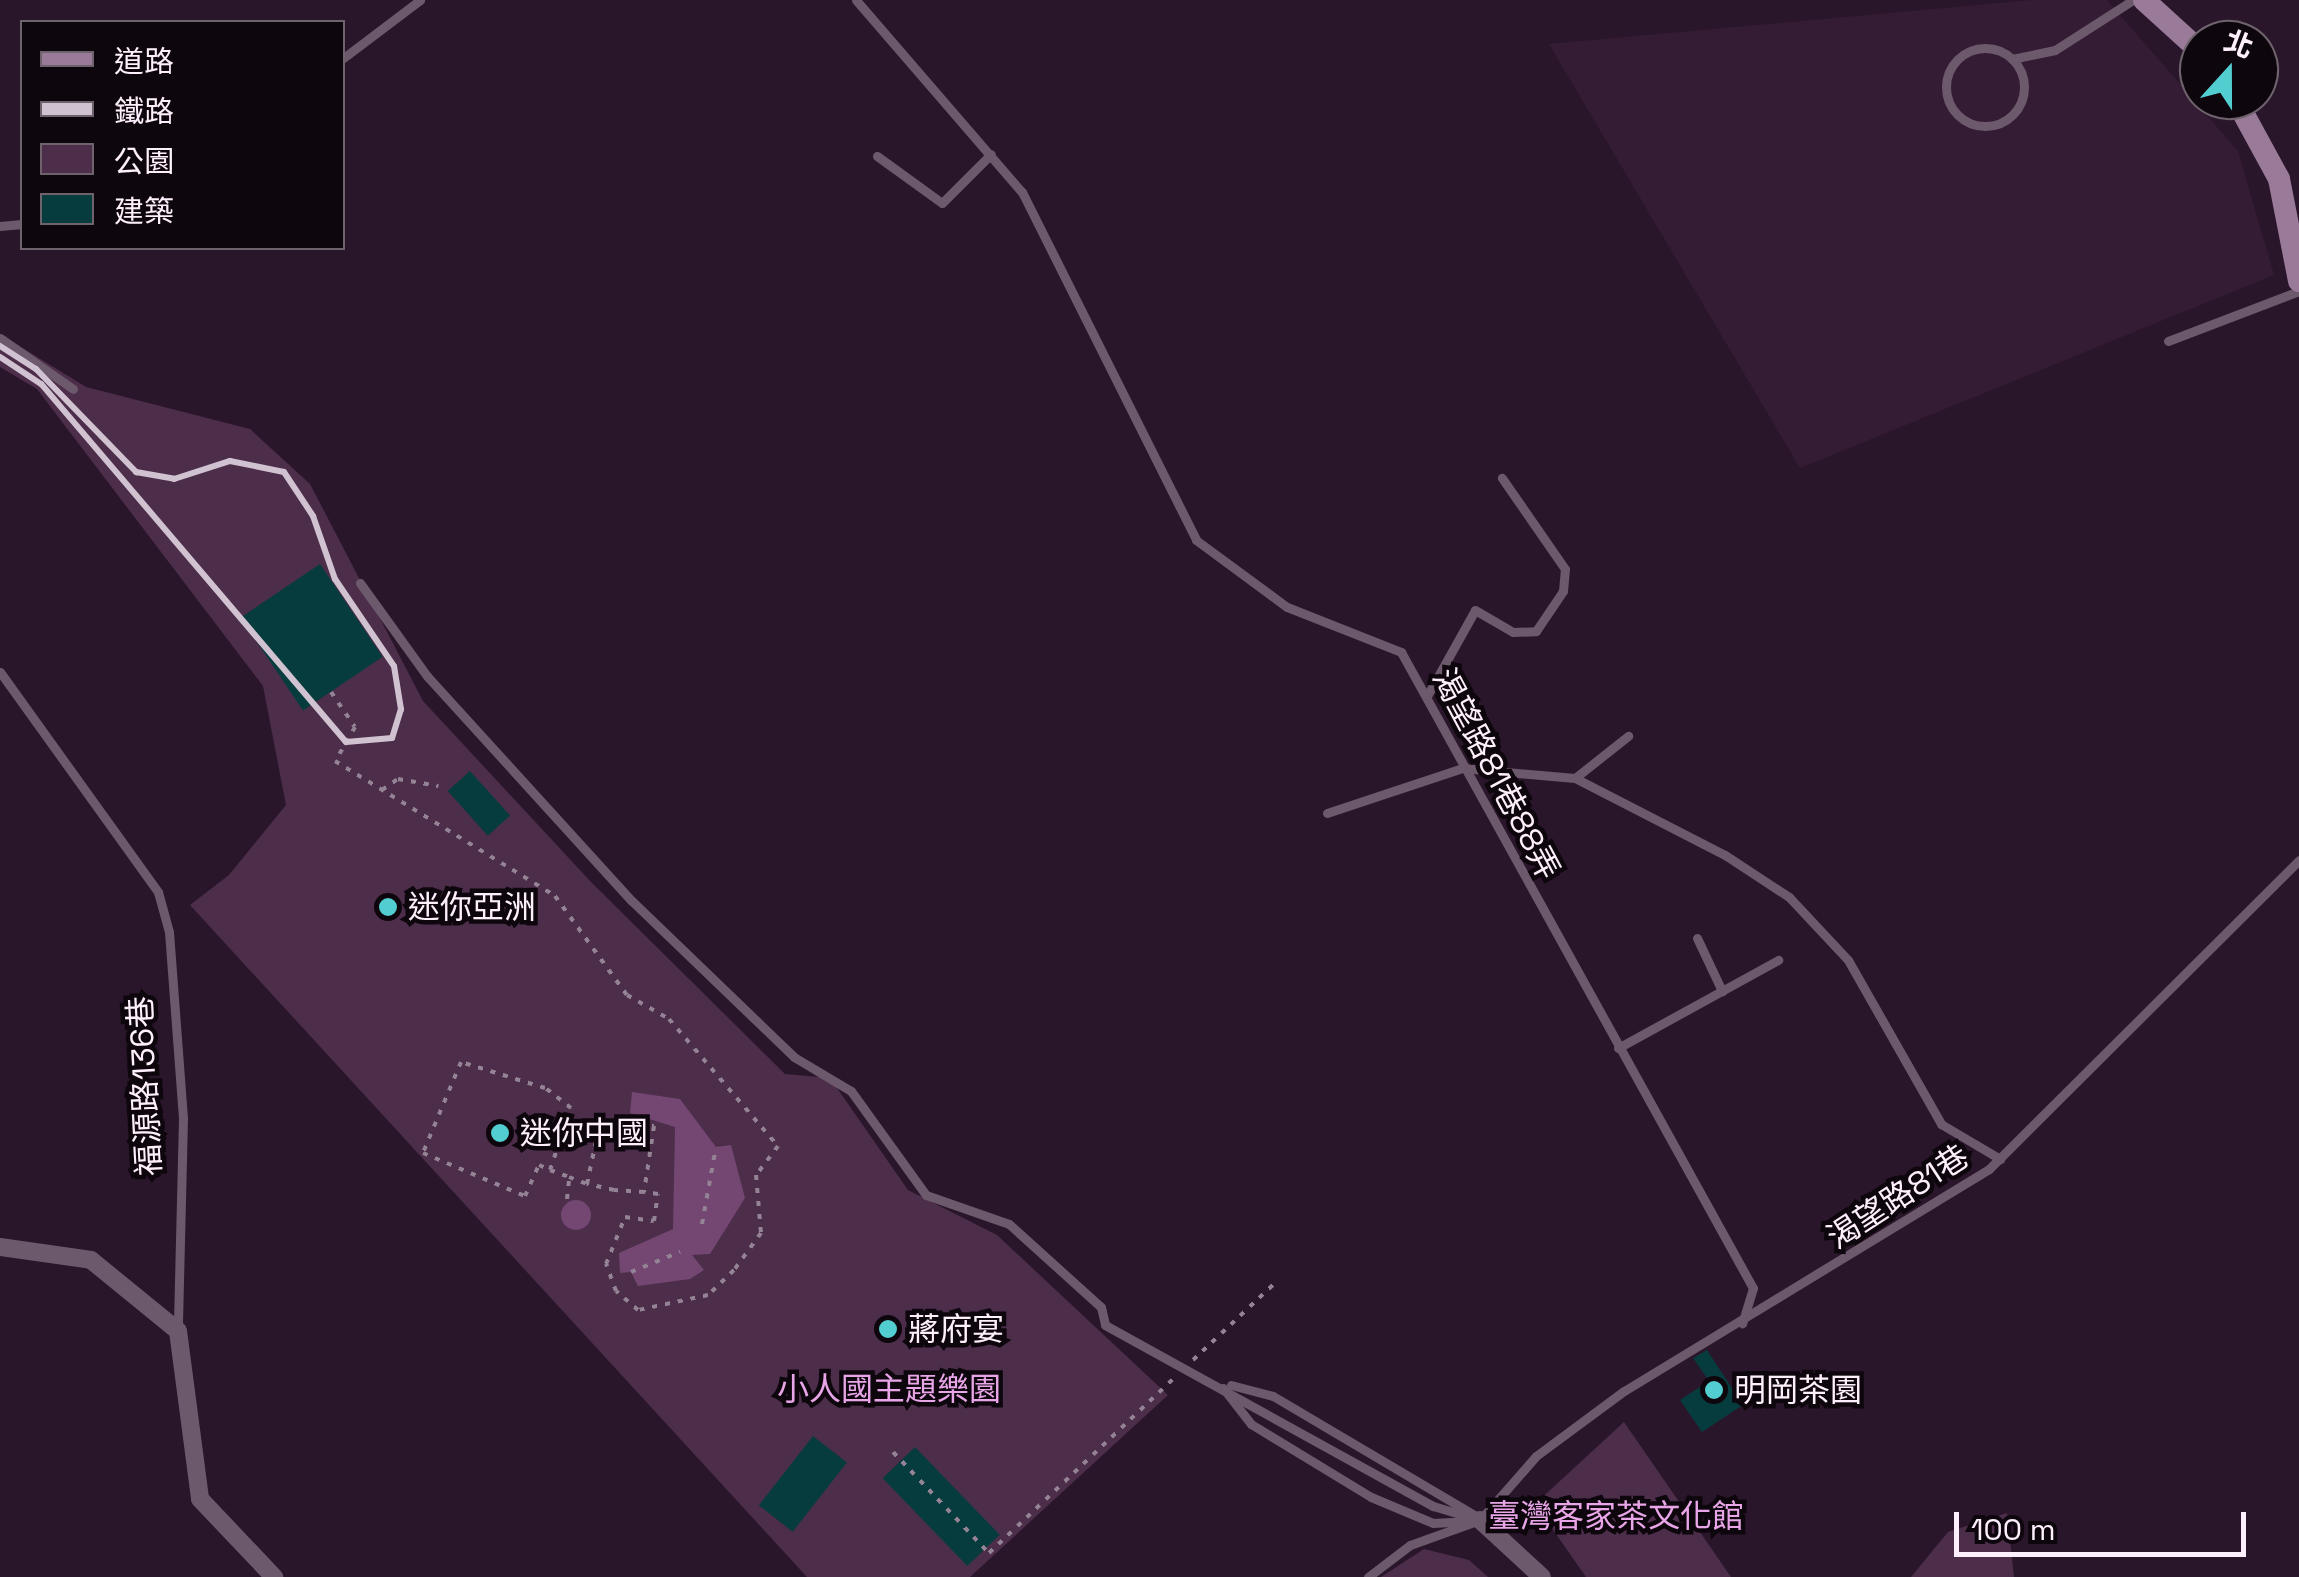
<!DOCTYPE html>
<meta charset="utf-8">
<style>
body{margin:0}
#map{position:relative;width:2299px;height:1577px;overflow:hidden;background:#2a162a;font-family:"Space Grotesk","Noto Sans TC",sans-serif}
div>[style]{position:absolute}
.built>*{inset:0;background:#351c35}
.green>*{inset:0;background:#4c2e4b}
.water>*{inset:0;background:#734772}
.round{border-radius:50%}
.building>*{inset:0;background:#073c3e;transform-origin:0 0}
.path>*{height:4px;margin-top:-2px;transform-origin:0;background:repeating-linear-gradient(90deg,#948394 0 5px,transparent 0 13px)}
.lane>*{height:9px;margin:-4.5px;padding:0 4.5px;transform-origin:4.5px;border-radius:4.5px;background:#6d596c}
.lane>.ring{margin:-4.5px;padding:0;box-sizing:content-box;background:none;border:9px solid #6d596c;border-radius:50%}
.street>*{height:18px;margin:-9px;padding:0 9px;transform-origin:9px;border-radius:9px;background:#6d596c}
.secondary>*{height:22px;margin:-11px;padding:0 11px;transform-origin:11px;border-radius:11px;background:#9a7a99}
.rail>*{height:6px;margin:-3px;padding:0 3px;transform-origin:3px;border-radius:3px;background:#d1c2d1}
.dots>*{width:28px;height:28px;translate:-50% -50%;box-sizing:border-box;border:5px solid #0e060d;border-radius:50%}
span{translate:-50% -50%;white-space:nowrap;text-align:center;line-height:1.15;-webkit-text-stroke:9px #0e060d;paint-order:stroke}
.street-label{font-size:32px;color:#fdeffc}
.poi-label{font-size:32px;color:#fdeffc}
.left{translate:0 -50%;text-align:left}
.park-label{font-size:32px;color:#e8a5e7}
.legend{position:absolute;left:20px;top:20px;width:325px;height:230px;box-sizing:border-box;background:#0e060d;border:2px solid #6e636d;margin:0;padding:12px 18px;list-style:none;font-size:30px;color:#fdeffc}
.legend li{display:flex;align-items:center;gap:20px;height:50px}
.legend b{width:50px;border:2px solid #6e636d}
.north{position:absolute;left:2179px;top:20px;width:100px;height:100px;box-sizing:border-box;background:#0e060d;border:2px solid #6e636d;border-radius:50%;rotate:21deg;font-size:28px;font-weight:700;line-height:40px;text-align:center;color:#fdeffc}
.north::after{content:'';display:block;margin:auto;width:35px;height:45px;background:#52cdd0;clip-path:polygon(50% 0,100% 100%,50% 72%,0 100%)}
.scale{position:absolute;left:1954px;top:1512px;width:292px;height:45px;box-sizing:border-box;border:5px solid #fdeffc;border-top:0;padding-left:12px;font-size:30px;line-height:35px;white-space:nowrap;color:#fdeffc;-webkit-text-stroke:8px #0e060d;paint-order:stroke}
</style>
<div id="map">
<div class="built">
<i style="clip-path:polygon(2032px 0,2107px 0,2238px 151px,2274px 275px,1800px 468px,1549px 44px)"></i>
</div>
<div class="green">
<i style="clip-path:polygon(0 334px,86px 387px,250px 429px,310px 484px,423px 701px,591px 882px,785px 1074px,830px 1078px,908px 1190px,997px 1235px,1168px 1395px,970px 1577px,807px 1577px,190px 905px,229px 875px,286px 805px,263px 686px,37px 389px,0 367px)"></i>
<i style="clip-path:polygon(1624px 1422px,1731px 1577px,1586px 1577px,1535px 1504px)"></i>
<i style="clip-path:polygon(2007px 1513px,2014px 1577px,1911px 1577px,1948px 1532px)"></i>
<i style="clip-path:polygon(1424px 1549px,1469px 1560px,1488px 1577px,1381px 1577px)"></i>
</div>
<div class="water">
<i style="clip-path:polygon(632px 1092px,680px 1099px,716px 1147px,731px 1145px,745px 1198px,710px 1254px,692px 1255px,704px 1270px,690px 1279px,638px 1286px,631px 1272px,620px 1273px,619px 1253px,673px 1229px,675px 1127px,630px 1113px)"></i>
<i class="round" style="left:561px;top:1200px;width:30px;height:30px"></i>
</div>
<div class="building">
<i style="left:320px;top:564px;width:112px;height:96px;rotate:56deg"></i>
<i style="left:470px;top:771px;width:60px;height:30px;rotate:48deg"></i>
<i style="clip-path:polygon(1707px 1350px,1743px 1405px,1702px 1432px,1680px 1400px,1709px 1381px,1693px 1358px)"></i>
<i style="left:813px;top:1436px;width:43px;height:88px;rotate:38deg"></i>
<i style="left:915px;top:1447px;width:122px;height:45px;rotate:46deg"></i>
</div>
<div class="path">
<i style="left:331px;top:692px;width:42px;rotate:55.6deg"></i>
<i style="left:355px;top:727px;width:39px;rotate:120deg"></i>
<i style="left:335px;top:761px;width:258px;rotate:31.5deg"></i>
<i style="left:555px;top:896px;width:122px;rotate:54deg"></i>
<i style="left:627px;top:995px;width:48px;rotate:29.7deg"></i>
<i style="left:669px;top:1019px;width:167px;rotate:49.4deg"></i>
<i style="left:778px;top:1146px;width:36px;rotate:127deg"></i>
<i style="left:756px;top:1175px;width:58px;rotate:85.1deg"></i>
<i style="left:761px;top:1233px;width:46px;rotate:126.1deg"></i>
<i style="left:734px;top:1270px;width:36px;rotate:136deg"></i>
<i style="left:708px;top:1295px;width:72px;rotate:167.9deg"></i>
<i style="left:638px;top:1310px;width:29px;rotate:-139deg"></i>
<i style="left:616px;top:1291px;width:29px;rotate:-110deg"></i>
<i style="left:606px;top:1264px;width:51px;rotate:-68deg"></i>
<i style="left:625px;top:1217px;width:29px;rotate:8deg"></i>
<i style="left:654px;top:1221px;width:27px;rotate:-82deg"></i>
<i style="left:658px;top:1194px;width:14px;rotate:-172deg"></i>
<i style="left:644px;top:1192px;width:30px;rotate:-176deg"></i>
<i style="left:614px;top:1190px;width:28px;rotate:-167deg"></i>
<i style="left:587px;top:1184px;width:63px;rotate:-78.2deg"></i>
<i style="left:600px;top:1122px;width:54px;rotate:4.2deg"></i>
<i style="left:654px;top:1126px;width:67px;rotate:98.6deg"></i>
<i style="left:382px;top:790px;width:19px;rotate:-35deg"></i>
<i style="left:398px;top:779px;width:41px;rotate:9.9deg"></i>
<i style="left:550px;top:1170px;width:65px;rotate:-71.3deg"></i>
<i style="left:571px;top:1108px;width:33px;rotate:-142deg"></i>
<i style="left:545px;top:1088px;width:88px;rotate:-162.8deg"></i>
<i style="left:461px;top:1062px;width:99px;rotate:112.7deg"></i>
<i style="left:423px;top:1153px;width:111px;rotate:22.9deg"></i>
<i style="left:525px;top:1196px;width:34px;rotate:-66deg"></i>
<i style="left:539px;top:1165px;width:12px;rotate:24deg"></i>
<i style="left:550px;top:1170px;width:20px;rotate:20deg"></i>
<i style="left:569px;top:1177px;width:19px;rotate:21deg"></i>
<i style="left:567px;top:1199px;width:20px;rotate:-84deg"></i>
<i style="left:702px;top:1224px;width:78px;rotate:-79.7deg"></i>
<i style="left:631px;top:1272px;width:53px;rotate:-22.2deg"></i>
<i style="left:1193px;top:1360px;width:115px;rotate:-43.2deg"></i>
<i style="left:893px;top:1452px;width:139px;rotate:46.5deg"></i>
<i style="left:989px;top:1553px;width:256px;rotate:-43.4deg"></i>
</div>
<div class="lane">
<i style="left:856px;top:0;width:254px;rotate:49.2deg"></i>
<i style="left:1022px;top:192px;width:389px;rotate:63.4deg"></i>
<i style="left:1196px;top:540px;width:113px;rotate:36.4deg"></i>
<i style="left:1287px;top:607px;width:123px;rotate:21.5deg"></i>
<i style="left:1401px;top:652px;width:727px;rotate:61.04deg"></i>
<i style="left:1753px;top:1288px;width:37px;rotate:107deg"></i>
<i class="ring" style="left:1946px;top:48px;width:69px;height:69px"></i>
<i style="left:342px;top:59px;width:98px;rotate:-37.1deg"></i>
<i style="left:2012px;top:59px;width:44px;rotate:-11.8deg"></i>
<i style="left:2055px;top:50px;width:93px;rotate:-32.7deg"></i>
<i style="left:877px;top:156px;width:80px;rotate:35.9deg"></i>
<i style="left:942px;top:203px;width:69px;rotate:-45deg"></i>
<i style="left:0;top:226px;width:22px;rotate:-5deg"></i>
<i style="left:0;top:338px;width:89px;rotate:34.9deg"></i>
<i style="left:2168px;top:341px;width:140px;rotate:-20.9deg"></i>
<i style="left:360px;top:583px;width:115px;rotate:54.2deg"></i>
<i style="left:427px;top:676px;width:304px;rotate:47.7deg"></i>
<i style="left:632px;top:901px;width:225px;rotate:43.9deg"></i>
<i style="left:794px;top:1057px;width:66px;rotate:30.8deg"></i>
<i style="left:851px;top:1091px;width:128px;rotate:54.2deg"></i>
<i style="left:926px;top:1195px;width:88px;rotate:19.3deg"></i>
<i style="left:1009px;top:1224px;width:124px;rotate:42.1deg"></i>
<i style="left:1101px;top:1307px;width:18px;rotate:77deg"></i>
<i style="left:1105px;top:1325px;width:375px;rotate:28.9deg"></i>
<i style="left:1433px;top:1506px;width:49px;rotate:16.6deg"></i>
<i style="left:0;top:672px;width:271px;rotate:54.3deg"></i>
<i style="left:158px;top:892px;width:41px;rotate:74.6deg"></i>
<i style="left:169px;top:932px;width:187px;rotate:85.7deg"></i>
<i style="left:183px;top:1118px;width:211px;rotate:91.4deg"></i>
<i style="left:1427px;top:696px;width:98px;rotate:-60.8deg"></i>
<i style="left:1475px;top:610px;width:44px;rotate:30.1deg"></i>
<i style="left:1513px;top:632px;width:23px;rotate:-2deg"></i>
<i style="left:1536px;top:631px;width:48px;rotate:-56deg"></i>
<i style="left:1563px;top:591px;width:22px;rotate:-85deg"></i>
<i style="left:1565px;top:569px;width:111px;rotate:-124.7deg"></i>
<i style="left:1575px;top:778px;width:68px;rotate:-38.4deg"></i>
<i style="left:1327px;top:813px;width:142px;rotate:-18.4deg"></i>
<i style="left:1462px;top:768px;width:113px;rotate:5.1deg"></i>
<i style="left:1575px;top:778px;width:169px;rotate:27.2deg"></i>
<i style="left:1725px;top:855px;width:77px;rotate:33.3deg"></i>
<i style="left:1789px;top:897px;width:86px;rotate:46.9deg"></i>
<i style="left:1848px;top:960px;width:189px;rotate:60.4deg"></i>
<i style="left:1941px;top:1124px;width:69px;rotate:30.7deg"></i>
<i style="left:1697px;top:938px;width:59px;rotate:64.7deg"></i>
<i style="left:1618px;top:1048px;width:183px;rotate:-28.8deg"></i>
<i style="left:1231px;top:1385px;width:43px;rotate:14.7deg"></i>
<i style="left:1273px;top:1396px;width:236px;rotate:30.6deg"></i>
<i style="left:1223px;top:1388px;width:46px;rotate:52.1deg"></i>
<i style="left:1251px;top:1424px;width:140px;rotate:31.3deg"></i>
<i style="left:1371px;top:1497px;width:67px;rotate:22.8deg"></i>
<i style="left:1433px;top:1523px;width:36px;rotate:-3deg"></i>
<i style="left:1368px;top:1577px;width:53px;rotate:-37.3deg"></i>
<i style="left:1410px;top:1545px;width:74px;rotate:-19.7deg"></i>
<i style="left:1480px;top:1520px;width:85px;rotate:-48.8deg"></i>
<i style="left:1536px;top:1456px;width:109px;rotate:-36.5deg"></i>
<i style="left:1624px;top:1391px;width:427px;rotate:-31.3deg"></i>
<i style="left:1989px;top:1169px;width:438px;rotate:-44.9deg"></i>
</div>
<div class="street">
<i style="left:0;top:1247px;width:92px;rotate:8.1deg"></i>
<i style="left:91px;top:1260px;width:112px;rotate:39.2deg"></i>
<i style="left:178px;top:1331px;width:169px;rotate:82.5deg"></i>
<i style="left:200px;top:1499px;width:108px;rotate:46.5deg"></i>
<i style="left:1480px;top:1520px;width:84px;rotate:42.6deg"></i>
</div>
<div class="secondary">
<i style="left:2144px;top:0;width:74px;rotate:42.3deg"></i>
<i style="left:2236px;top:100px;width:90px;rotate:61.4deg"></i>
<i style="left:2279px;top:179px;width:104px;rotate:78.9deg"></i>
</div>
<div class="rail">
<i style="left:0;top:346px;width:43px;rotate:32.6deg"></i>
<i style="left:36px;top:369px;width:144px;rotate:45.8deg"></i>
<i style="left:136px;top:472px;width:39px;rotate:10deg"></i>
<i style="left:174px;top:479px;width:59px;rotate:-17.8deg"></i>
<i style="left:230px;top:461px;width:55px;rotate:11.5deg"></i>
<i style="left:284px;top:472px;width:53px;rotate:56.6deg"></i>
<i style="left:313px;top:516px;width:67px;rotate:70.8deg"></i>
<i style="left:335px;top:579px;width:105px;rotate:55.9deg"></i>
<i style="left:394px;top:666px;width:44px;rotate:80.8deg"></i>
<i style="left:401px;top:709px;width:30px;rotate:107deg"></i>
<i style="left:392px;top:738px;width:46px;rotate:175deg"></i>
<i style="left:346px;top:742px;width:470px;rotate:-130.4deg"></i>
<i style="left:41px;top:384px;width:49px;rotate:-146.6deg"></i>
</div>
<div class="dots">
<i style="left:388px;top:907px;background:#52cdd0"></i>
<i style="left:500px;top:1133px;background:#52cdd0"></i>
<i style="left:888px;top:1329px;background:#52cdd0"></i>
<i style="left:1714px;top:1390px;background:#52cdd0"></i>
</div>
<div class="street-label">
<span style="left:1496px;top:774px;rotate:62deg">渴望路81巷88弄</span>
<span style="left:145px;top:1086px;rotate:-93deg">福源路136巷</span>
<span style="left:1898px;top:1197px;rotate:-33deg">渴望路81巷</span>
</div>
<div class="poi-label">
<span class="left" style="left:408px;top:907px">迷你亞洲</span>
<span class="left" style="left:520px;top:1133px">迷你中國</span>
<span class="left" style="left:908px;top:1329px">蔣府宴</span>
<span class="left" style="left:1734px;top:1390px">明岡茶園</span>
</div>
<div class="park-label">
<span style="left:889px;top:1389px">小人國主題樂園</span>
<span style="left:1616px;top:1516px">臺灣客家茶文化館</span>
</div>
<ul class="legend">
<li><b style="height:12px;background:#9a7a99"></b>道路</li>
<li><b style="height:12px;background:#d1c2d1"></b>鐵路</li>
<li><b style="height:28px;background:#4c2e4b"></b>公園</li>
<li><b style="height:28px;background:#073c3e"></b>建築</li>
</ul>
<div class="north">北</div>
<div class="scale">100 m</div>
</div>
